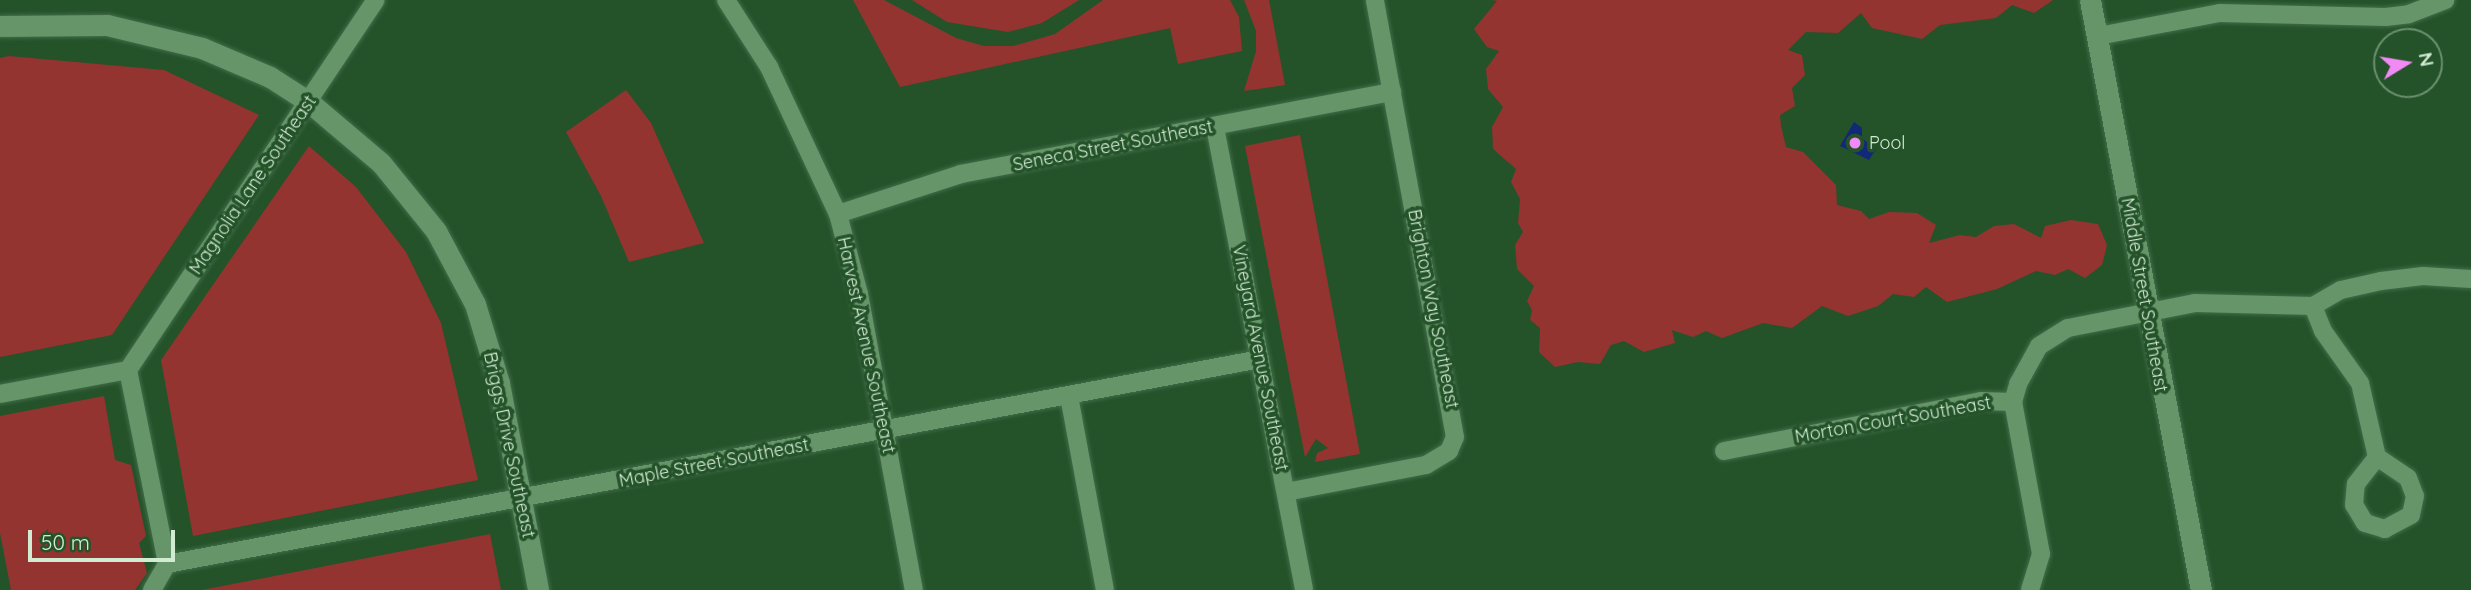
<!DOCTYPE html>
<style>
body{margin:0}
#map{position:relative;width:2471px;height:590px;overflow:hidden;background:#245229;font-family:Quicksand,sans-serif}
div>[style]{position:absolute}
.green>*{inset:0;background:#943430}
.water>*{inset:0;background:#12297a}
.roads{filter:drop-shadow(0 0 2px #426d4a) drop-shadow(0 0 2px #426d4a)}
.street>*{height:18px;margin:-9px;padding:0 9px;transform-origin:9px;border-radius:9px;background:#659568}
.secondary>*{height:21px;margin:-10.5px;padding:0 10.5px;transform-origin:10.5px;border-radius:10.5px;background:#659568}
.dots>*{width:19px;height:19px;translate:-50% -50%;box-sizing:border-box;border:4px solid #245229;border-radius:50%}
span{translate:-50% -50%;white-space:nowrap;text-align:center;line-height:1.15;-webkit-text-stroke:7px #245229;paint-order:stroke}
.poi-label{font-size:18px;color:#d2ecd3}
.left{translate:0 -50%;text-align:left}
.street-label{font-size:18px;color:#d2ecd3}
.north{position:absolute;left:2373px;top:28px;width:70px;height:70px;box-sizing:border-box;background:#245229;border:2px solid #6a906d;border-radius:50%;rotate:79deg;font-size:19px;font-weight:700;line-height:28px;text-align:center;color:#d2ecd3}
.north::after{content:'';display:block;margin:auto;width:24px;height:32px;background:#f18af4;clip-path:polygon(50% 0,100% 100%,50% 72%,0 100%)}
.scale{position:absolute;left:28px;top:530px;width:147px;height:32px;box-sizing:border-box;border:4px solid #d2ecd3;border-top:0;padding-left:9px;font-size:21px;line-height:24px;white-space:nowrap;color:#d2ecd3;-webkit-text-stroke:5px #245229;paint-order:stroke}
</style>
<div id="map">
<div class="green">
<i style="clip-path:polygon(853px 0,884px 0,956px 38px,984px 46px,1013px 46px,1055px 34px,1103px 0,1230px 0,1239px 17px,1242px 51px,1178px 64px,1170px 28px,900px 87px)"></i>
<i style="clip-path:polygon(912px 0,1079px 0,1042px 23px,1008px 32px,947px 22px)"></i>
<i style="clip-path:polygon(1244px 0,1269px 0,1285px 85px,1244px 91px,1256px 51px,1256px 31px)"></i>
<i style="clip-path:polygon(1492px 0,2053px 0,2034px 13px,2012px 5px,1996px 18px,1940px 25px,1922px 39px,1872px 28px,1861px 13px,1838px 33px,1806px 32px,1788px 50px,1802px 55px,1805px 75px,1792px 88px,1795px 106px,1780px 115px,1781px 126px,1786px 147px,1803px 152px,1836px 185px,1837px 205px,1861px 211px,1869px 219px,1889px 212px,1917px 213px,1936px 225px,1929px 243px,1960px 235px,1976px 237px,1994px 226px,2014px 224px,2041px 238px,2045px 226px,2071px 220px,2098px 224px,2107px 245px,2102px 265px,2085px 278px,2068px 269px,2055px 275px,2036px 271px,1997px 289px,1947px 302px,1926px 287px,1914px 297px,1893px 294px,1878px 306px,1848px 316px,1822px 306px,1792px 328px,1763px 323px,1722px 338px,1706px 331px,1693px 337px,1672px 330px,1675px 343px,1644px 352px,1624px 341px,1611px 345px,1600px 364px,1578px 362px,1555px 367px,1539px 352px,1540px 328px,1530px 320px,1532px 310px,1527px 301px,1534px 286px,1517px 269px,1515px 245px,1523px 232px,1518px 223px,1520px 199px,1511px 182px,1516px 169px,1493px 149px,1492px 127px,1503px 107px,1488px 89px,1486px 69px,1499px 51px,1487px 47px,1474px 29px,1497px 1px)"></i>
<i style="clip-path:polygon(9px 56px,164px 70px,259px 115px,112px 335px,0 357px,0 58px)"></i>
<i style="clip-path:polygon(626px 90px,651px 123px,704px 243px,629px 262px,601px 196px,566px 132px)"></i>
<i style="clip-path:polygon(1300px 135px,1360px 454px,1315px 462px,1317px 453px,1328px 448px,1316px 439px,1305px 457px,1245px 146px)"></i>
<i style="clip-path:polygon(309px 146px,356px 187px,406px 252px,441px 323px,478px 480px,193px 536px,161px 360px)"></i>
<i style="clip-path:polygon(104px 396px,115px 460px,131px 465px,146px 536px,139px 543px,147px 573px,135px 590px,11px 590px,0 533px,0 416px)"></i>
<i style="clip-path:polygon(490px 534px,501px 590px,202px 590px)"></i>
</div>
<div class="water">
<i style="clip-path:polygon(1854px 122px,1862px 128px,1862px 138px,1876px 149px,1869px 160px,1840px 146px)"></i>
</div>
<div class="roads">
<div class="street">
<i style="left:726px;top:0;width:80px;rotate:57.3deg"></i>
<i style="left:769px;top:67px;width:162px;rotate:64.9deg"></i>
<i style="left:838px;top:214px;width:83px;rotate:75.3deg"></i>
<i style="left:859px;top:294px;width:301px;rotate:79.5deg"></i>
<i style="left:2098px;top:36px;width:124px;rotate:-10.7deg"></i>
<i style="left:2220px;top:13px;width:166px;rotate:1.4deg"></i>
<i style="left:2386px;top:17px;width:23px;rotate:-7deg"></i>
<i style="left:2409px;top:14px;width:39px;rotate:-21deg"></i>
<i style="left:1215px;top:127px;width:471px;rotate:79.1deg"></i>
<i style="left:838px;top:214px;width:129px;rotate:-18deg"></i>
<i style="left:961px;top:174px;width:439px;rotate:-10.8deg"></i>
<i style="left:2313px;top:306px;width:32px;rotate:-30deg"></i>
<i style="left:2341px;top:290px;width:41px;rotate:-12.7deg"></i>
<i style="left:2381px;top:281px;width:42px;rotate:-6.8deg"></i>
<i style="left:2423px;top:276px;width:48px;rotate:3.6deg"></i>
<i style="left:128px;top:370px;width:445px;rotate:-56.2deg"></i>
<i style="left:128px;top:370px;width:198px;rotate:78.6deg"></i>
<i style="left:167px;top:564px;width:30px;rotate:120deg"></i>
<i style="left:0;top:394px;width:130px;rotate:-10.6deg"></i>
<i style="left:1069px;top:396px;width:197px;rotate:79.5deg"></i>
<i style="left:1724px;top:451px;width:262px;rotate:-11deg"></i>
<i style="left:1981px;top:401px;width:32px;rotate:2deg"></i>
<i style="left:2377px;top:457px;width:37px;rotate:34deg"></i>
<i style="left:2408px;top:478px;width:19px;rotate:69deg"></i>
<i style="left:2415px;top:496px;width:19px;rotate:102deg"></i>
<i style="left:2411px;top:515px;width:30px;rotate:152deg"></i>
<i style="left:2385px;top:529px;width:21px;rotate:-163deg"></i>
<i style="left:2365px;top:523px;width:21px;rotate:-121deg"></i>
<i style="left:2354px;top:505px;width:21px;rotate:-85deg"></i>
<i style="left:2356px;top:484px;width:34px;rotate:-52deg"></i>
<i style="left:1286px;top:492px;width:143px;rotate:-10.9deg"></i>
<i style="left:1426px;top:465px;width:27px;rotate:-31deg"></i>
<i style="left:1449px;top:451px;width:15px;rotate:-67deg"></i>
<i style="left:1455px;top:437px;width:444px;rotate:-100.4deg"></i>
<i style="left:167px;top:564px;width:1112px;rotate:-10.62deg"></i>
<i style="left:2030px;top:590px;width:38px;rotate:-73deg"></i>
<i style="left:2041px;top:554px;width:155px;rotate:-100.4deg"></i>
<i style="left:2013px;top:402px;width:19px;rotate:-74deg"></i>
<i style="left:2018px;top:384px;width:43px;rotate:-61.1deg"></i>
<i style="left:2039px;top:346px;width:34px;rotate:-32deg"></i>
<i style="left:2068px;top:328px;width:129px;rotate:-11.1deg"></i>
<i style="left:2195px;top:303px;width:118px;rotate:1.5deg"></i>
<i style="left:2313px;top:306px;width:27px;rotate:68deg"></i>
<i style="left:2323px;top:331px;width:64px;rotate:54.6deg"></i>
<i style="left:2360px;top:383px;width:76px;rotate:77.1deg"></i>
</div>
<div class="secondary">
<i style="left:2090px;top:0;width:600px;rotate:79.35deg"></i>
<i style="left:0;top:26px;width:107px;rotate:-0.5deg"></i>
<i style="left:107px;top:25px;width:98px;rotate:13.6deg"></i>
<i style="left:202px;top:48px;width:74px;rotate:23.1deg"></i>
<i style="left:270px;top:77px;width:46px;rotate:32.7deg"></i>
<i style="left:309px;top:102px;width:94px;rotate:40.3deg"></i>
<i style="left:381px;top:163px;width:87px;rotate:51deg"></i>
<i style="left:436px;top:231px;width:83px;rotate:61.9deg"></i>
<i style="left:475px;top:304px;width:83px;rotate:73.1deg"></i>
<i style="left:499px;top:383px;width:211px;rotate:79.3deg"></i>
</div>
</div>
<div class="dots">
<i style="left:1855px;top:143px;background:#f18af4"></i>
</div>
<div class="poi-label">
<span class="left" style="left:1869px;top:143px">Pool</span>
</div>
<div class="street-label">
<span style="left:1113px;top:146px;rotate:-11deg">Seneca Street Southeast</span>
<span style="left:253px;top:185px;rotate:-56deg">Magnolia Lane Southeast</span>
<span style="left:2144px;top:295px;rotate:80deg">Middle Street Southeast</span>
<span style="left:1433px;top:309px;rotate:79deg">Brighton Way Southeast</span>
<span style="left:866px;top:345px;rotate:78deg">Harvest Avenue Southeast</span>
<span style="left:1260px;top:358px;rotate:79deg">Vineyard Avenue Southeast</span>
<span style="left:1893px;top:420px;rotate:-10deg">Morton Court Southeast</span>
<span style="left:509px;top:445px;rotate:78deg">Briggs Drive Southeast</span>
<span style="left:714px;top:463px;rotate:-11deg">Maple Street Southeast</span>
</div>
<div class="north">N</div>
<div class="scale">50 m</div>
</div>
